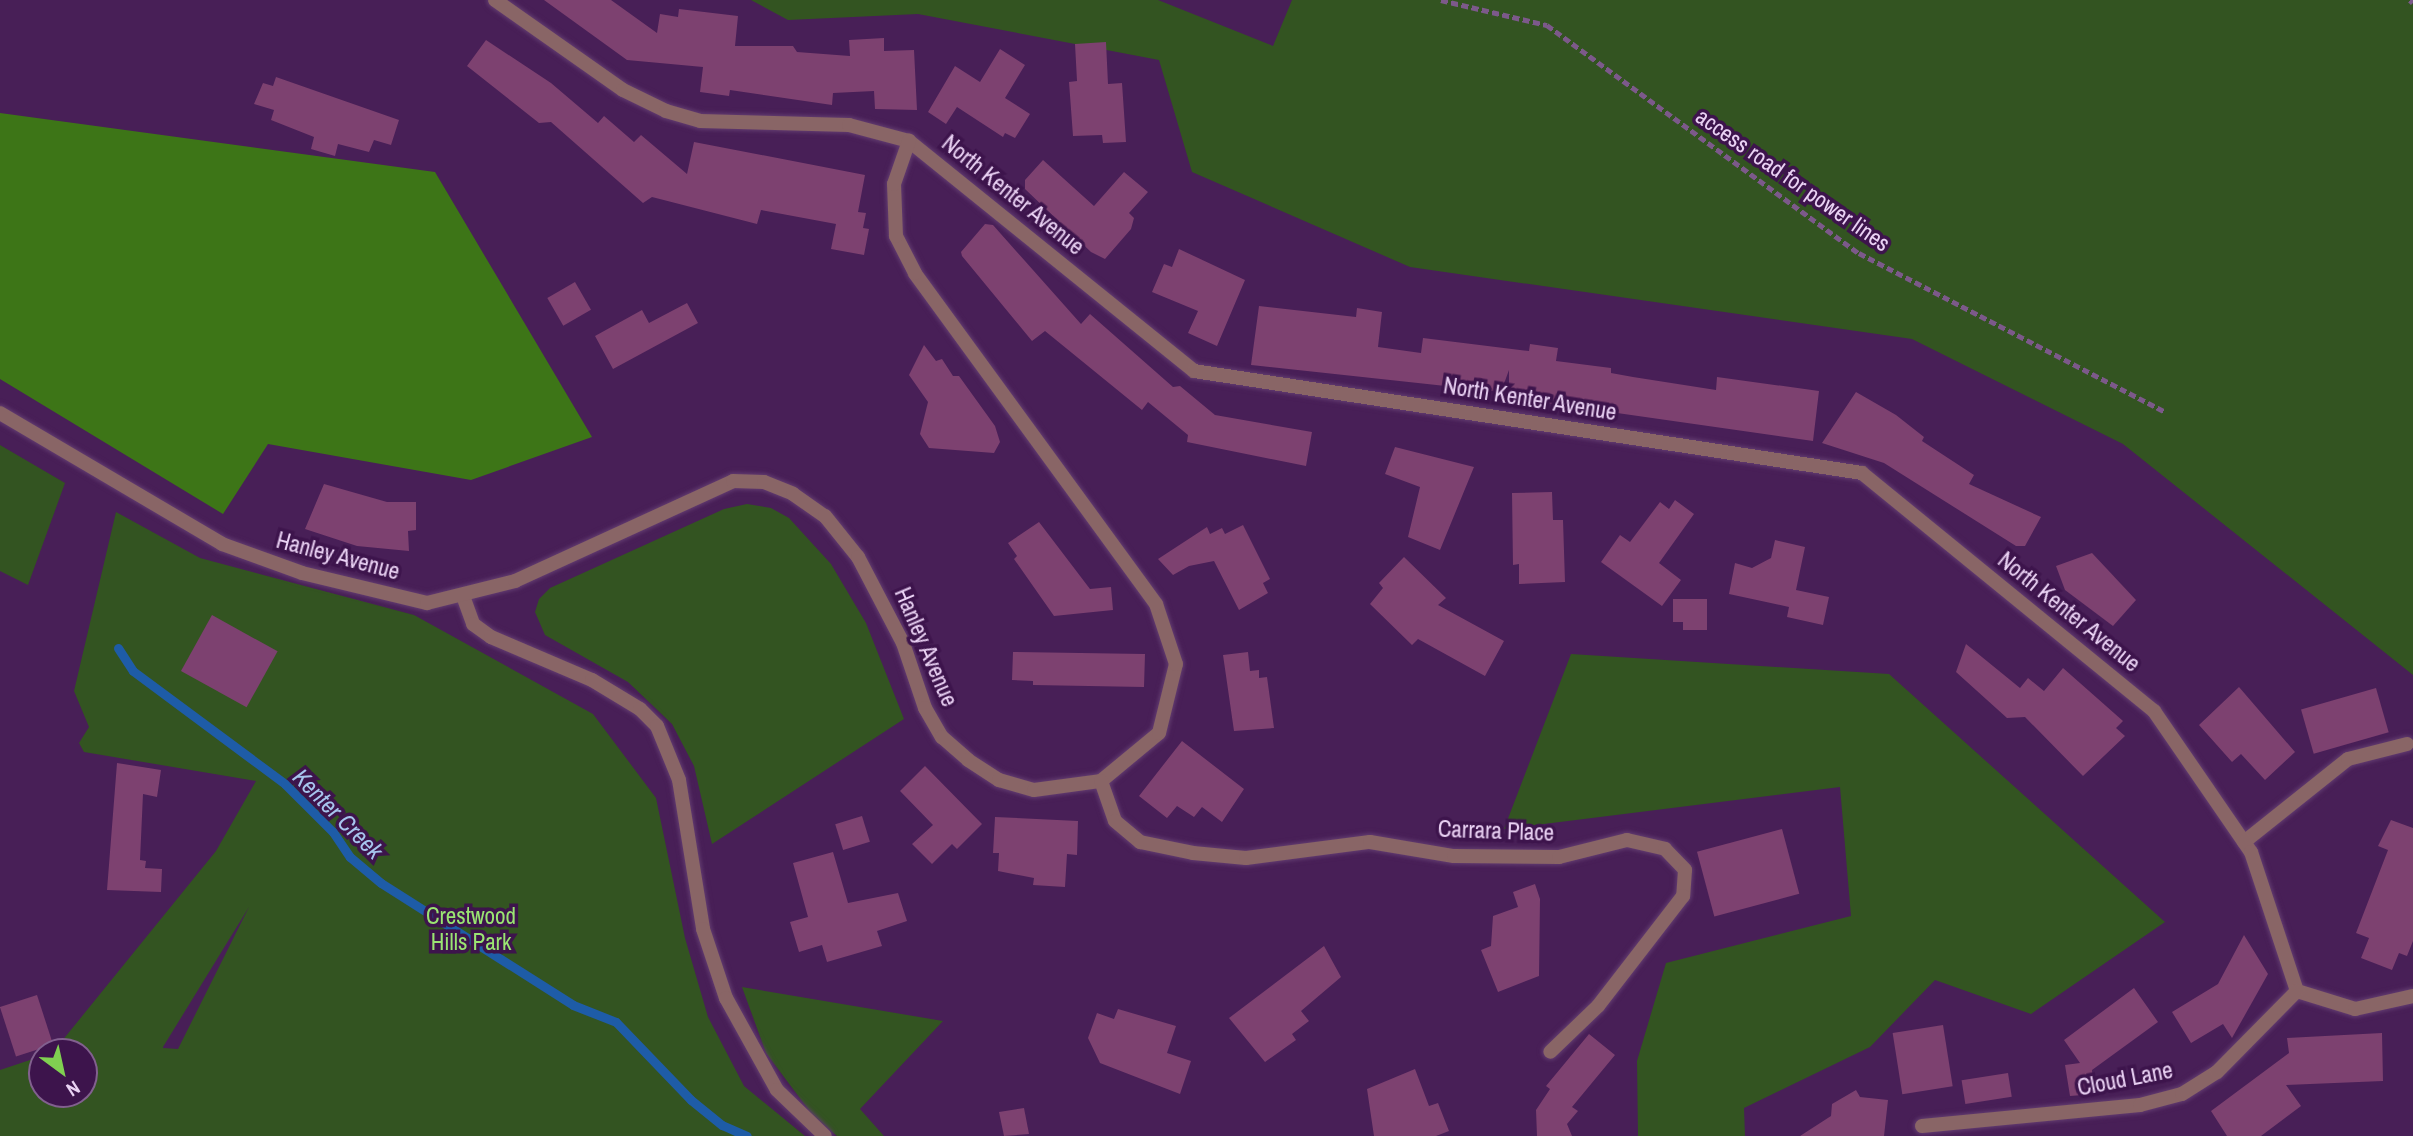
<!DOCTYPE html>
<style>
body{margin:0}
#map{position:relative;width:2413px;height:1136px;overflow:hidden;background:#481f57;font-family:"Archivo Narrow",sans-serif}
div>[style]{position:absolute}
.green>*{inset:0;background:#335421}
.forest>*{inset:0;background:#3d7517}
.stream>*{height:9px;margin:-4.5px;padding:0 4.5px;transform-origin:4.5px;border-radius:4.5px;background:#1e5ca7}
.building>*{inset:0;background:#7d4170;transform-origin:0 0}
.path>*{height:4.5px;margin-top:-2.25px;transform-origin:0;background:repeating-linear-gradient(90deg,#7c598a 0 7px,transparent 0 10.5px)}
.roads{filter:drop-shadow(0 0 2px #623c70) drop-shadow(0 0 2px #623c70)}
.service>*{height:14px;margin:-7px;padding:0 7px;transform-origin:7px;border-radius:7px;background:#896566}
.minor>*{height:14px;margin:-7px;padding:0 7px;transform-origin:7px;border-radius:7px;background:#896566}
span{translate:-50% -50%;white-space:nowrap;text-align:center;line-height:1.15;-webkit-text-stroke:7px #3d144c;paint-order:stroke}
.street-label{font-size:23px;color:#ead2f4}
.park-label{font-size:23px;color:#9ae572}
.water-label{font-size:24px;color:#a6c5ed;font-style:italic}
.north{position:absolute;left:28px;top:1038px;width:70px;height:70px;box-sizing:border-box;background:#3d144c;border:2px solid #82608f;border-radius:50%;rotate:147deg;font-size:19px;font-weight:700;line-height:28px;text-align:center;color:#ead2f4}
.north::after{content:'';display:block;margin:auto;width:24px;height:32px;background:#80d051;clip-path:polygon(50% 0,100% 100%,50% 72%,0 100%)}
</style>
<div id="map">
<div class="green">
<i style="clip-path:polygon(751px 0,1158px 0,1273px 46px,1292px 0,2413px 0,2413px 675px,2123px 444px,1912px 339px,1410px 267px,1192px 172px,1159px 60px,918px 14px,788px 20px)"></i>
<i style="clip-path:polygon(0 445px,65px 483px,28px 585px,0 571px)"></i>
<i style="clip-path:polygon(747px 504px,771px 508px,789px 518px,831px 564px,866px 623px,904px 719px,712px 844px,694px 766px,672px 724px,628px 682px,545px 635px,535px 612px,539px 599px,550px 588px,724px 509px)"></i>
<i style="clip-path:polygon(evenodd,116px 512px,200px 558px,414px 615px,593px 714px,656px 798px,685px 938px,708px 1017px,744px 1086px,805px 1136px,0 1136px,0 1070px,42px 1056px,42px 1094px,84px 1094px,84px 1052px,53px 1052px,216px 851px,256px 781px,84px 752px,79px 743px,89px 727px,74px 691px,116px 512px,249px 907px,178px 1049px,163px 1048px,163px 1047px,249px 907px)"></i>
<i style="clip-path:polygon(1571px 654px,1889px 674px,2165px 922px,2031px 1014px,1935px 980px,1870px 1047px,1744px 1108px,1745px 1136px,1638px 1136px,1637px 1061px,1666px 963px,1851px 916px,1840px 787px,1504px 829px)"></i>
<i style="clip-path:polygon(742px 987px,943px 1021px,860px 1109px,884px 1136px,837px 1136px,811px 1113px,766px 1053px)"></i>
</div>
<div class="forest">
<i style="clip-path:polygon(0 113px,435px 172px,592px 437px,471px 480px,268px 444px,223px 514px,0 379px)"></i>
</div>
<div class="stream">
<i style="left:118px;top:648px;width:27px;rotate:57deg"></i>
<i style="left:133px;top:671px;width:189px;rotate:36.6deg"></i>
<i style="left:285px;top:784px;width:68px;rotate:45deg"></i>
<i style="left:333px;top:832px;width:30px;rotate:56deg"></i>
<i style="left:350px;top:857px;width:40px;rotate:40deg"></i>
<i style="left:381px;top:883px;width:227px;rotate:32.4deg"></i>
<i style="left:573px;top:1005px;width:46px;rotate:21.6deg"></i>
<i style="left:616px;top:1022px;width:108px;rotate:46.1deg"></i>
<i style="left:691px;top:1100px;width:40px;rotate:39deg"></i>
<i style="left:722px;top:1125px;width:27px;rotate:24deg"></i>
</div>
<div class="building">
<i style="clip-path:polygon(544px 0,611px 0,657px 33px,660px 14px,678px 17px,679px 9px,738px 16px,735px 46px,793px 46px,797px 52px,850px 56px,849px 40px,884px 38px,884px 51px,914px 50px,917px 110px,875px 109px,874px 91px,833px 93px,832px 105px,730px 90px,729px 96px,700px 92px,703px 67px,627px 60px)"></i>
<i style="clip-path:polygon(486px 40px,551px 83px,598px 123px,604px 116px,634px 142px,641px 135px,687px 174px,694px 142px,865px 175px,858px 212px,866px 213px,863px 228px,869px 229px,864px 255px,831px 249px,836px 224px,761px 210px,757px 224px,652px 197px,643px 203px,551px 122px,539px 123px,467px 66px)"></i>
<i style="clip-path:polygon(1106px 42px,1108px 84px,1122px 83px,1126px 142px,1103px 143px,1102px 135px,1073px 136px,1069px 82px,1077px 81px,1075px 44px)"></i>
<i style="clip-path:polygon(1000px 49px,1025px 65px,1005px 98px,1030px 114px,1015px 138px,1005px 133px,1003px 137px,957px 107px,946px 124px,928px 112px,955px 66px,980px 82px)"></i>
<i style="clip-path:polygon(276px 77px,399px 120px,391px 145px,374px 140px,369px 152px,338px 144px,335px 156px,311px 149px,314px 137px,271px 120px,274px 110px,254px 104px,263px 83px,273px 86px)"></i>
<i style="clip-path:polygon(1043px 160px,1094px 206px,1124px 172px,1148px 192px,1129px 213px,1134px 218px,1131px 229px,1105px 259px,1091px 252px,1025px 189px,1025px 180px)"></i>
<i style="clip-path:polygon(985px 224px,993px 225px,1081px 324px,1090px 314px,1173px 387px,1180px 386px,1215px 415px,1312px 432px,1306px 466px,1187px 442px,1188px 435px,1148px 402px,1142px 410px,1045px 331px,1032px 341px,962px 256px,961px 252px)"></i>
<i style="clip-path:polygon(1179px 249px,1245px 280px,1217px 346px,1188px 333px,1198px 311px,1152px 292px,1164px 264px,1172px 267px)"></i>
<i style="left:575px;top:282px;width:32px;height:32px;rotate:60deg"></i>
<i style="clip-path:polygon(687px 303px,698px 323px,613px 369px,595px 336px,642px 310px,649px 323px)"></i>
<i style="clip-path:polygon(1259px 306px,1356px 317px,1357px 308px,1382px 312px,1378px 347px,1421px 353px,1423px 338px,1529px 351px,1530px 344px,1558px 348px,1556px 361px,1611px 368px,1611px 373px,1633px 377px,1716px 390px,1717px 377px,1819px 391px,1813px 441px,1526px 400px,1509px 394px,1509px 370px,1501px 392px,1251px 365px)"></i>
<i style="clip-path:polygon(924px 345px,936px 361px,942px 359px,953px 376px,959px 376px,995px 426px,1000px 442px,994px 453px,929px 448px,920px 434px,928px 402px,909px 375px)"></i>
<i style="clip-path:polygon(1856px 392px,1896px 415px,1924px 437px,1922px 441px,1974px 475px,1969px 484px,2041px 517px,2025px 546px,2016px 546px,1884px 463px,1822px 443px)"></i>
<i style="clip-path:polygon(1395px 447px,1474px 467px,1440px 550px,1408px 537px,1420px 487px,1385px 474px)"></i>
<i style="clip-path:polygon(324px 484px,387px 502px,416px 502px,416px 530px,408px 531px,409px 551px,357px 546px,305px 529px)"></i>
<i style="clip-path:polygon(1552px 492px,1553px 520px,1563px 520px,1565px 582px,1519px 584px,1519px 564px,1513px 565px,1512px 493px)"></i>
<i style="clip-path:polygon(1675px 500px,1694px 514px,1659px 563px,1681px 580px,1662px 606px,1601px 562px,1620px 535px,1630px 542px,1660px 502px,1669px 509px)"></i>
<i style="clip-path:polygon(1039px 522px,1090px 589px,1111px 587px,1113px 610px,1054px 616px,1014px 559px,1017px 556px,1008px 543px)"></i>
<i style="clip-path:polygon(1243px 525px,1270px 579px,1263px 583px,1268px 593px,1239px 610px,1214px 561px,1189px 566px,1173px 575px,1158px 559px,1207px 527px,1210px 534px,1222px 528px,1225px 534px)"></i>
<i style="clip-path:polygon(1775px 540px,1805px 547px,1796px 590px,1829px 597px,1823px 625px,1787px 617px,1789px 607px,1729px 594px,1735px 563px,1752px 568px,1771px 558px)"></i>
<i style="clip-path:polygon(2092px 553px,2136px 600px,2113px 626px,2065px 590px,2056px 566px)"></i>
<i style="clip-path:polygon(1404px 557px,1446px 598px,1438px 605px,1504px 641px,1485px 676px,1418px 639px,1412px 645px,1370px 604px,1383px 588px,1379px 583px)"></i>
<i style="clip-path:polygon(1673px 599px,1707px 599px,1707px 630px,1683px 630px,1683px 622px,1673px 622px)"></i>
<i style="left:212px;top:615px;width:75px;height:64px;rotate:29deg"></i>
<i style="clip-path:polygon(1966px 644px,2020px 688px,2028px 678px,2044px 691px,2063px 668px,2123px 721px,2116px 728px,2125px 736px,2083px 776px,2025px 717px,2007px 718px,1956px 672px)"></i>
<i style="clip-path:polygon(1013px 652px,1145px 654px,1144px 687px,1033px 685px,1033px 681px,1012px 680px)"></i>
<i style="clip-path:polygon(1248px 652px,1250px 671px,1259px 670px,1259px 678px,1267px 677px,1274px 728px,1234px 731px,1223px 655px)"></i>
<i style="clip-path:polygon(2239px 687px,2295px 752px,2265px 780px,2241px 754px,2232px 762px,2199px 725px)"></i>
<i style="left:2376px;top:688px;width:46px;height:78px;rotate:74deg"></i>
<i style="clip-path:polygon(1182px 741px,1244px 789px,1222px 822px,1202px 807px,1194px 817px,1177px 806px,1167px 818px,1139px 796px)"></i>
<i style="clip-path:polygon(117px 763px,161px 770px,157px 797px,143px 794px,140px 860px,146px 861px,145px 868px,162px 869px,161px 892px,107px 890px)"></i>
<i style="clip-path:polygon(925px 766px,982px 824px,957px 849px,952px 844px,932px 864px,912px 844px,933px 825px,900px 791px)"></i>
<i style="left:862px;top:816px;width:27px;height:28px;rotate:73deg"></i>
<i style="clip-path:polygon(995px 817px,1078px 821px,1077px 855px,1067px 854px,1065px 887px,1033px 885px,1034px 878px,998px 871px,999px 853px,993px 853px)"></i>
<i style="clip-path:polygon(2391px 820px,2413px 828px,2413px 941px,2407px 956px,2399px 953px,2392px 970px,2361px 958px,2369px 938px,2356px 933px,2388px 850px,2378px 846px)"></i>
<i style="left:1782px;top:829px;width:67px;height:88px;rotate:75deg"></i>
<i style="clip-path:polygon(833px 852px,848px 903px,898px 893px,907px 921px,877px 931px,882px 946px,827px 962px,822px 945px,799px 952px,790px 922px,808px 917px,793px 863px)"></i>
<i style="clip-path:polygon(1535px 884px,1540px 899px,1539px 976px,1498px 992px,1481px 950px,1491px 946px,1493px 916px,1518px 907px,1513px 892px)"></i>
<i style="clip-path:polygon(2244px 935px,2268px 974px,2232px 1038px,2223px 1024px,2191px 1043px,2172px 1012px,2218px 984px)"></i>
<i style="clip-path:polygon(1324px 946px,1341px 977px,1301px 1011px,1309px 1021px,1292px 1034px,1296px 1040px,1265px 1062px,1229px 1018px)"></i>
<i style="clip-path:polygon(2134px 988px,2158px 1022px,2092px 1070px,2094px 1094px,2070px 1096px,2065px 1065px,2080px 1063px,2064px 1040px)"></i>
<i style="left:37px;top:995px;width:52px;height:39px;rotate:72deg"></i>
<i style="clip-path:polygon(1118px 1009px,1176px 1026px,1167px 1053px,1191px 1061px,1180px 1094px,1100px 1063px,1088px 1038px,1097px 1013px,1114px 1019px)"></i>
<i style="left:1943px;top:1025px;width:62px;height:51px;rotate:81deg"></i>
<i style="clip-path:polygon(2382px 1033px,2383px 1081px,2286px 1085px,2301px 1106px,2261px 1136px,2227px 1136px,2211px 1111px,2289px 1053px,2287px 1038px)"></i>
<i style="clip-path:polygon(1589px 1034px,1615px 1055px,1572px 1107px,1578px 1111px,1567px 1124px,1572px 1136px,1537px 1136px,1536px 1110px,1550px 1089px,1546px 1086px)"></i>
<i style="clip-path:polygon(1415px 1069px,1429px 1106px,1438px 1103px,1449px 1131px,1436px 1136px,1374px 1136px,1367px 1089px)"></i>
<i style="left:2008px;top:1073px;width:24px;height:47px;rotate:81deg"></i>
<i style="clip-path:polygon(1856px 1090px,1860px 1097px,1888px 1100px,1884px 1136px,1800px 1136px,1831px 1116px,1832px 1104px)"></i>
<i style="clip-path:polygon(1024px 1108px,1029px 1134px,1004px 1136px,999px 1112px)"></i>
</div>
<div class="path">
<i style="left:1441px;top:0;width:109px;rotate:13.3deg"></i>
<i style="left:1547px;top:25px;width:386px;rotate:36.2deg"></i>
<i style="left:1859px;top:253px;width:346px;rotate:27.4deg"></i>
<i style="left:2410px;top:0;width:4px;rotate:45deg"></i>
</div>
<div class="roads">
<div class="service">
<i style="left:463px;top:596px;width:30px;rotate:70deg"></i>
<i style="left:473px;top:624px;width:22px;rotate:36deg"></i>
<i style="left:491px;top:637px;width:110px;rotate:23.1deg"></i>
<i style="left:592px;top:680px;width:56px;rotate:31.1deg"></i>
<i style="left:640px;top:709px;width:24px;rotate:45deg"></i>
<i style="left:657px;top:726px;width:58px;rotate:67.8deg"></i>
<i style="left:679px;top:780px;width:151px;rotate:80.8deg"></i>
<i style="left:703px;top:929px;width:73px;rotate:71.6deg"></i>
<i style="left:726px;top:998px;width:105px;rotate:61deg"></i>
<i style="left:777px;top:1090px;width:66px;rotate:43.8deg"></i>
<i style="left:2244px;top:842px;width:133px;rotate:-38.6deg"></i>
<i style="left:2348px;top:759px;width:61px;rotate:-14.3deg"></i>
</div>
<div class="minor">
<i style="left:495px;top:0;width:156px;rotate:35.1deg"></i>
<i style="left:623px;top:90px;width:48px;rotate:26deg"></i>
<i style="left:666px;top:111px;width:35px;rotate:16deg"></i>
<i style="left:700px;top:121px;width:149px;rotate:1.5deg"></i>
<i style="left:849px;top:125px;width:62px;rotate:14.9deg"></i>
<i style="left:909px;top:141px;width:366px;rotate:38.9deg"></i>
<i style="left:1194px;top:371px;width:676px;rotate:8.68deg"></i>
<i style="left:1862px;top:473px;width:377px;rotate:39.2deg"></i>
<i style="left:2154px;top:711px;width:171px;rotate:55.5deg"></i>
<i style="left:2251px;top:852px;width:146px;rotate:71.7deg"></i>
<i style="left:2297px;top:991px;width:61px;rotate:17.2deg"></i>
<i style="left:2355px;top:1009px;width:59px;rotate:-12.6deg"></i>
<i style="left:0;top:413px;width:258px;rotate:30.5deg"></i>
<i style="left:222px;top:544px;width:85px;rotate:19.9deg"></i>
<i style="left:302px;top:573px;width:129px;rotate:13.5deg"></i>
<i style="left:427px;top:603px;width:91px;rotate:-14deg"></i>
<i style="left:515px;top:581px;width:240px;rotate:-24.6deg"></i>
<i style="left:733px;top:481px;width:31px;rotate:2deg"></i>
<i style="left:764px;top:482px;width:31px;rotate:22deg"></i>
<i style="left:793px;top:494px;width:39px;rotate:35deg"></i>
<i style="left:825px;top:516px;width:53px;rotate:51.2deg"></i>
<i style="left:858px;top:557px;width:97px;rotate:62.4deg"></i>
<i style="left:903px;top:643px;width:69px;rotate:71.3deg"></i>
<i style="left:925px;top:708px;width:34px;rotate:60deg"></i>
<i style="left:942px;top:737px;width:35px;rotate:41deg"></i>
<i style="left:968px;top:760px;width:37px;rotate:33deg"></i>
<i style="left:999px;top:780px;width:36px;rotate:16deg"></i>
<i style="left:1034px;top:790px;width:68px;rotate:-7.7deg"></i>
<i style="left:1101px;top:781px;width:75px;rotate:-39.6deg"></i>
<i style="left:1159px;top:733px;width:71px;rotate:-76.2deg"></i>
<i style="left:1176px;top:664px;width:63px;rotate:-108.4deg"></i>
<i style="left:1156px;top:604px;width:409px;rotate:-126.1deg"></i>
<i style="left:915px;top:273px;width:42px;rotate:-117.2deg"></i>
<i style="left:896px;top:236px;width:52px;rotate:-92.2deg"></i>
<i style="left:894px;top:184px;width:46px;rotate:-70.8deg"></i>
<i style="left:1101px;top:781px;width:42px;rotate:70.7deg"></i>
<i style="left:1115px;top:821px;width:33px;rotate:40deg"></i>
<i style="left:1140px;top:842px;width:54px;rotate:11.7deg"></i>
<i style="left:1193px;top:853px;width:53px;rotate:5.4deg"></i>
<i style="left:1246px;top:858px;width:125px;rotate:-7.4deg"></i>
<i style="left:1370px;top:842px;width:85px;rotate:9.5deg"></i>
<i style="left:1454px;top:856px;width:105px;rotate:0.5deg"></i>
<i style="left:1559px;top:857px;width:70px;rotate:-14deg"></i>
<i style="left:1627px;top:840px;width:39px;rotate:13deg"></i>
<i style="left:1665px;top:849px;width:29px;rotate:46deg"></i>
<i style="left:1685px;top:870px;width:26px;rotate:94deg"></i>
<i style="left:1683px;top:896px;width:139px;rotate:127.7deg"></i>
<i style="left:1598px;top:1006px;width:66px;rotate:136.2deg"></i>
<i style="left:1922px;top:1126px;width:219px;rotate:-5.5deg"></i>
<i style="left:2140px;top:1105px;width:43px;rotate:-14.7deg"></i>
<i style="left:2182px;top:1094px;width:41px;rotate:-32.2deg"></i>
<i style="left:2217px;top:1072px;width:114px;rotate:-45.4deg"></i>
</div>
</div>
<div class="street-label">
<span style="left:1793px;top:180px;rotate:35deg">access road for power lines</span>
<span style="left:1013px;top:195px;rotate:39deg">North Kenter Avenue</span>
<span style="left:1530px;top:399px;rotate:9deg">North Kenter Avenue</span>
<span style="left:338px;top:556px;rotate:15deg">Hanley Avenue</span>
<span style="left:2069px;top:612px;rotate:39deg">North Kenter Avenue</span>
<span style="left:926px;top:647px;rotate:67deg">Hanley Avenue</span>
<span style="left:1496px;top:831px;rotate:2deg">Carrara Place</span>
<span style="left:2125px;top:1079px;rotate:-11deg">Cloud Lane</span>
</div>
<div class="park-label">
<span style="left:471px;top:929px">Crestwood<br>Hills Park</span>
</div>
<div class="water-label">
<span style="left:338px;top:814px;rotate:45deg">Kenter Creek</span>
</div>
<div class="north">N</div>
</div>
